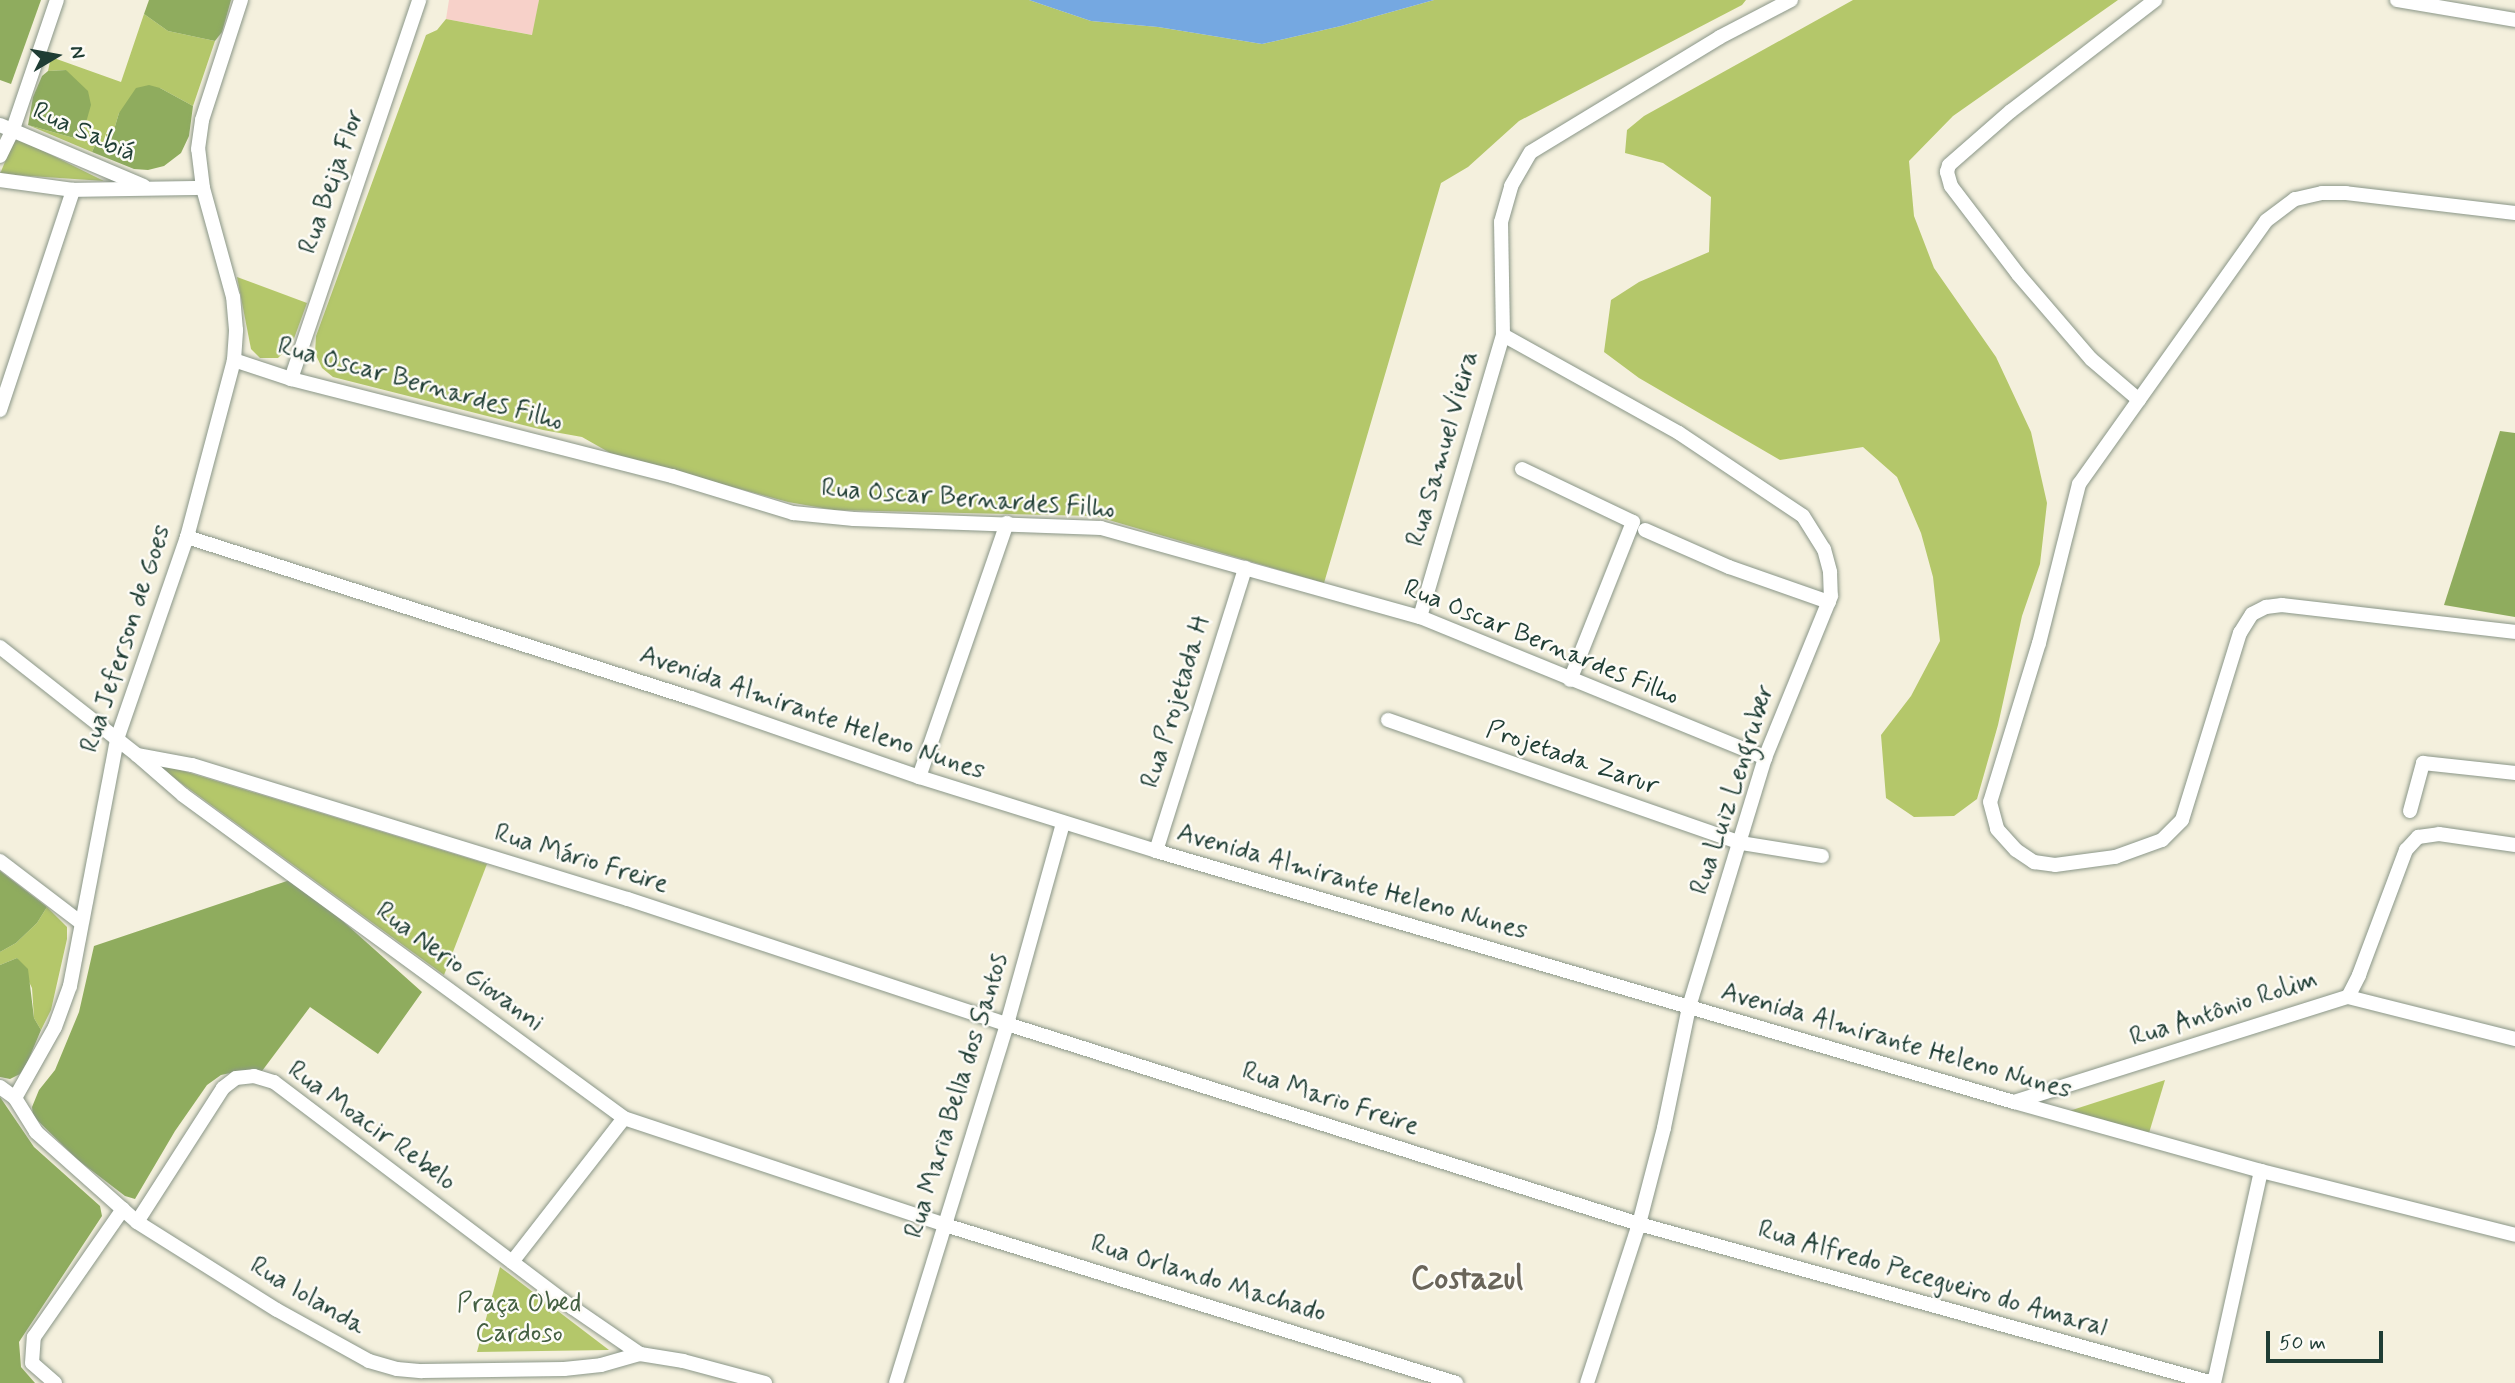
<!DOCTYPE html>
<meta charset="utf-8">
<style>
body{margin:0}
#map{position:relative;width:2515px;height:1383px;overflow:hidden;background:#f4f0dd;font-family:Mynerve,sans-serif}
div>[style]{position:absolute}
.built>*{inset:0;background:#f7d1c9}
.green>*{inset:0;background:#b4c76a}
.forest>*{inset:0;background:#8fac5e}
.water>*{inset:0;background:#75a8e1}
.roads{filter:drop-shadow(0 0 2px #8a9688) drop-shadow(0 0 2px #8a9688)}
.minor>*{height:14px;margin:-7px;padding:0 7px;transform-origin:7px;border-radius:7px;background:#fff}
span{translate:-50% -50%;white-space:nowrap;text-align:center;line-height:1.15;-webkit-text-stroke:5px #fdfcf7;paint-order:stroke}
.street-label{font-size:26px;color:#1f3d34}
.park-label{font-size:26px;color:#446042}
.district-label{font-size:33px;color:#6a655a;font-weight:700}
.north{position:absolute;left:21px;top:21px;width:70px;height:70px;-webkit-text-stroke:5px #fdfcf7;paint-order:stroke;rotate:80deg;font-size:19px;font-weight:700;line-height:28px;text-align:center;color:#1f3d34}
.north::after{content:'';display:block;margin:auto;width:24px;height:32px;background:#1f3d34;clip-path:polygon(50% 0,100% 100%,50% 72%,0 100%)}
.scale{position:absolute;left:2266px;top:1331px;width:117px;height:32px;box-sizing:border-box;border:4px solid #1f3d34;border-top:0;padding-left:9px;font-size:21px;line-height:24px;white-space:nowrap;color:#1f3d34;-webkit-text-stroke:5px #fdfcf7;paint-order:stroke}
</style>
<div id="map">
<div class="built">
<i style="clip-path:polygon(449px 0,539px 0,533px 35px,446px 19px)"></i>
</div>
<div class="green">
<i style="clip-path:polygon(539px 0,1029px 0,1091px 21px,1158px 27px,1262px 44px,1341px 26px,1434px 0,1746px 0,1742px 5px,1519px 121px,1468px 167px,1441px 183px,1324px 583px,1095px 516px,834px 510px,788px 502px,612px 454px,582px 437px,543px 430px,333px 377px,322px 368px,315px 353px,316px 336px,426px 35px,437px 30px,446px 19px,532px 35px)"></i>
<i style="clip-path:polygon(1853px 0,2118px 0,1953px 116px,1909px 161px,1914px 216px,1934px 268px,1996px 357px,2031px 432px,2047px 503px,2040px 564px,2022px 616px,1998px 725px,1977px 799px,1954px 816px,1914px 817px,1886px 798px,1881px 735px,1911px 696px,1940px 641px,1933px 577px,1921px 533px,1897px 477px,1863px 447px,1780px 460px,1639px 378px,1604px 352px,1611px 300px,1639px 282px,1709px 252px,1711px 197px,1663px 163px,1625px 153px,1627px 130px,1644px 116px)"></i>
<i style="clip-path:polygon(144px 14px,168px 31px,215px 41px,193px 106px,160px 88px,119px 113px,113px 133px,102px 144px,96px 143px,92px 152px,28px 125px,81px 140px,66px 70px,48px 71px,51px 57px,121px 82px)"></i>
<i style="clip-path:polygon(15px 137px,104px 181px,0 174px)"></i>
<i style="clip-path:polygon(237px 277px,307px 303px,292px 344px,278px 358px,260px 358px,251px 349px)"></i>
<i style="clip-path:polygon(151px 761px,487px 864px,444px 975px)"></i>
<i style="clip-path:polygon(47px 907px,67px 927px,67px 939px,51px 1010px,41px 1030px,34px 1018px,32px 988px,17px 958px,0 965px,0 952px,16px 943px,37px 923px)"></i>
<i style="clip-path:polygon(2165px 1080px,2149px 1133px,2066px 1112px)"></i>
<i style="clip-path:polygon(500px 1267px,609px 1350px,477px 1352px)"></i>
</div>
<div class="forest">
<i style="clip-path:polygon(0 0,41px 0,11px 84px,0 80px)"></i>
<i style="clip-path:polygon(149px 0,231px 0,222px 32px,215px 41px,168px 31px,144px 14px)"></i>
<i style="clip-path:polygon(66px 70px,88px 91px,91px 105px,81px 140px,28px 125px,33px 97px,42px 76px,48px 71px)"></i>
<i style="clip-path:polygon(149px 85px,160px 88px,193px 106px,189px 136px,181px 153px,164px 166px,148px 170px,134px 169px,92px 152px,96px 143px,102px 144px,113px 133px,119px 113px,136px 88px)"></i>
<i style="clip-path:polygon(2500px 431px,2515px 433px,2515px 617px,2444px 605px)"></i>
<i style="clip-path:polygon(0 871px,47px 907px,37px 923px,16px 943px,0 952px)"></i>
<i style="clip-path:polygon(290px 880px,327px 907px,422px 992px,378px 1054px,310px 1007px,259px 1075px,235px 1072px,221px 1075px,207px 1085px,175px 1131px,135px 1199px,125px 1196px,78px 1160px,33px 1116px,32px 1107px,39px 1090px,55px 1070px,79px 1012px,94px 946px)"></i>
<i style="clip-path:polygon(17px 958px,28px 969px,34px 1018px,41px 1030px,27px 1063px,20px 1074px,10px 1079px,0 1077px,0 965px)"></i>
<i style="clip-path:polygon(0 1097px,34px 1147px,100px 1206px,102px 1216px,19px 1342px,21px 1367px,35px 1383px,0 1383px)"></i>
</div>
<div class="water">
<i style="clip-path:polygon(1029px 0,1434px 0,1341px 26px,1262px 44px,1158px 27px,1091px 21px)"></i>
</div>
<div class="roads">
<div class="minor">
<i style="left:2397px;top:0;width:120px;rotate:9.6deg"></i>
<i style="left:0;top:125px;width:156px;rotate:23deg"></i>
<i style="left:0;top:156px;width:30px;rotate:-64deg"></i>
<i style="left:13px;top:129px;width:136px;rotate:-71.2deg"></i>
<i style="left:0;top:180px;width:74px;rotate:7.8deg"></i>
<i style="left:73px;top:190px;width:130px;rotate:-0.9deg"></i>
<i style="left:2515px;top:213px;width:170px;rotate:-173.3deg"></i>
<i style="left:2346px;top:193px;width:24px;rotate:180deg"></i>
<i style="left:2322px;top:193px;width:28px;rotate:167deg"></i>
<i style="left:2295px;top:199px;width:36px;rotate:143deg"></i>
<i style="left:2266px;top:221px;width:323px;rotate:125.4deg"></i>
<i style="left:2079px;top:484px;width:164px;rotate:104.1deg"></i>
<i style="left:2039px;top:643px;width:166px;rotate:107.1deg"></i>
<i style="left:1990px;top:802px;width:28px;rotate:75deg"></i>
<i style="left:1997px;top:829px;width:28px;rotate:48deg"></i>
<i style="left:2016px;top:850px;width:22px;rotate:34deg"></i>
<i style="left:2034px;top:862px;width:21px;rotate:8deg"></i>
<i style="left:2055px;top:865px;width:61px;rotate:-7.6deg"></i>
<i style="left:2115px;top:857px;width:50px;rotate:-19.9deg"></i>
<i style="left:2162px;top:840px;width:28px;rotate:-45deg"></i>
<i style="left:2182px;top:820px;width:196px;rotate:-72.8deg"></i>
<i style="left:2240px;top:633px;width:22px;rotate:-58deg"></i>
<i style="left:2252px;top:614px;width:16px;rotate:-27deg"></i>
<i style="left:2266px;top:607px;width:16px;rotate:-7deg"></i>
<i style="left:2282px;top:605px;width:235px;rotate:6.6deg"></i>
<i style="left:1503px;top:335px;width:201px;rotate:29.1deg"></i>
<i style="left:1679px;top:433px;width:149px;rotate:33.8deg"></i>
<i style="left:1803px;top:516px;width:39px;rotate:58deg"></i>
<i style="left:1824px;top:549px;width:24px;rotate:75deg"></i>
<i style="left:1830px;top:572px;width:24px;rotate:88deg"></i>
<i style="left:1831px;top:596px;width:175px;rotate:112.2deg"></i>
<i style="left:1765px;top:758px;width:260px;rotate:107deg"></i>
<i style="left:1689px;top:1007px;width:124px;rotate:101.7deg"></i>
<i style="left:1664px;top:1128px;width:99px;rotate:104.6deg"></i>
<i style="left:1639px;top:1224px;width:167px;rotate:108.1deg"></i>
<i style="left:234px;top:360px;width:60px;rotate:18.4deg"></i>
<i style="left:291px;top:379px;width:393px;rotate:14.3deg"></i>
<i style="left:672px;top:476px;width:127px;rotate:17deg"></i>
<i style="left:793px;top:513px;width:61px;rotate:5.6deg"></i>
<i style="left:854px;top:519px;width:247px;rotate:2.1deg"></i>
<i style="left:1101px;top:528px;width:331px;rotate:15.6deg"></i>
<i style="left:1420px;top:617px;width:373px;rotate:22.2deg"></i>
<i style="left:291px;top:379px;width:400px;rotate:-71.3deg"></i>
<i style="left:2139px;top:400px;width:63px;rotate:-139.5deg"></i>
<i style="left:2091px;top:359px;width:112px;rotate:-130.7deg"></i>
<i style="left:2018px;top:274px;width:111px;rotate:-127.3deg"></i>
<i style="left:1951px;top:186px;width:15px;rotate:-106deg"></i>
<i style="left:1947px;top:172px;width:7px;rotate:-74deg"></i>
<i style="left:1949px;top:165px;width:82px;rotate:-41.1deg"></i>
<i style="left:2011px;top:111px;width:182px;rotate:-37.6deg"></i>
<i style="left:0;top:410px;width:232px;rotate:-71.6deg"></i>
<i style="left:1522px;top:469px;width:123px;rotate:25.5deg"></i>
<i style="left:1633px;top:522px;width:170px;rotate:111.7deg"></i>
<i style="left:1645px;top:530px;width:92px;rotate:23.8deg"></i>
<i style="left:1729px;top:567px;width:106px;rotate:19.3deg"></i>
<i style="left:187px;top:537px;width:529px;rotate:17.72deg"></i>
<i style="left:691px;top:698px;width:241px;rotate:19.1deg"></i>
<i style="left:919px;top:777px;width:248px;rotate:17.3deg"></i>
<i style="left:1156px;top:851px;width:894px;rotate:16.31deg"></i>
<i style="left:2014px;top:1102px;width:256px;rotate:15.6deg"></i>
<i style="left:2261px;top:1171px;width:262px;rotate:14.1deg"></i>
<i style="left:1420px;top:617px;width:294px;rotate:-73.6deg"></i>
<i style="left:1503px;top:335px;width:113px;rotate:-91deg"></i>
<i style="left:1501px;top:222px;width:37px;rotate:-74deg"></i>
<i style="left:1511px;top:186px;width:39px;rotate:-60deg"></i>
<i style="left:1531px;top:152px;width:221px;rotate:-31.3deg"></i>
<i style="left:1720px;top:37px;width:80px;rotate:-27.5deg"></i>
<i style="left:0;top:647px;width:174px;rotate:38.2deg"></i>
<i style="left:137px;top:755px;width:61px;rotate:41deg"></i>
<i style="left:183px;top:795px;width:547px;rotate:36.22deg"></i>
<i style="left:624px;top:1118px;width:338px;rotate:18.4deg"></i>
<i style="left:945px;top:1225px;width:535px;rotate:17.18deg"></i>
<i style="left:1388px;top:720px;width:374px;rotate:19.2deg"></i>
<i style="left:1741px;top:843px;width:82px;rotate:9.1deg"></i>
<i style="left:137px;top:755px;width:56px;rotate:10.3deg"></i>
<i style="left:192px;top:765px;width:456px;rotate:17.1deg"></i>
<i style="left:628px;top:899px;width:399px;rotate:18.3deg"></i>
<i style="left:1007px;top:1024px;width:663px;rotate:17.56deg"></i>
<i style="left:1639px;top:1224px;width:596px;rotate:15.48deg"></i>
<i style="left:919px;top:777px;width:269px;rotate:-70.9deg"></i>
<i style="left:2410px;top:811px;width:50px;rotate:-74.8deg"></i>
<i style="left:2423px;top:763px;width:93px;rotate:6.2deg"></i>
<i style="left:1156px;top:851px;width:297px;rotate:-72.5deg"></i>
<i style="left:0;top:861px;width:101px;rotate:37.3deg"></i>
<i style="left:2348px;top:997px;width:172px;rotate:14.1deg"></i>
<i style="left:0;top:1087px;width:19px;rotate:36deg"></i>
<i style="left:15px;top:1098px;width:40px;rotate:58deg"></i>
<i style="left:36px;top:1132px;width:135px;rotate:41.7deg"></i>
<i style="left:137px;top:1222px;width:165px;rotate:32.2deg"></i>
<i style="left:277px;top:1310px;width:105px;rotate:29deg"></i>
<i style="left:369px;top:1361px;width:29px;rotate:16deg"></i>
<i style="left:397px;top:1369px;width:25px;rotate:5deg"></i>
<i style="left:422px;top:1371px;width:142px;rotate:-0.8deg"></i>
<i style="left:564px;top:1369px;width:37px;rotate:-6deg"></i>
<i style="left:601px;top:1365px;width:41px;rotate:-15.8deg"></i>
<i style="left:640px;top:1354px;width:44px;rotate:9.2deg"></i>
<i style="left:683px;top:1361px;width:85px;rotate:15deg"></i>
<i style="left:15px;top:1098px;width:81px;rotate:-60.6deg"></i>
<i style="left:55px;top:1027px;width:44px;rotate:-69.9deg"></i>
<i style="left:70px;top:986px;width:251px;rotate:-79.2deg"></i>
<i style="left:117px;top:739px;width:214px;rotate:-70.9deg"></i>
<i style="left:187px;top:537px;width:183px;rotate:-75.1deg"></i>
<i style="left:234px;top:360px;width:30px;rotate:-86deg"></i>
<i style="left:236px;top:330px;width:33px;rotate:-95deg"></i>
<i style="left:233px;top:297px;width:113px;rotate:-105.4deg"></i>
<i style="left:203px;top:188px;width:39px;rotate:-97deg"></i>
<i style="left:198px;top:149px;width:29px;rotate:-82deg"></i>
<i style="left:202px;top:120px;width:126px;rotate:-72deg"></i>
<i style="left:2014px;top:1102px;width:350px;rotate:-17.5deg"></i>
<i style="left:2348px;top:997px;width:25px;rotate:-63deg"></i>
<i style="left:2359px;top:975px;width:134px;rotate:-69.4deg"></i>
<i style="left:2406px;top:850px;width:18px;rotate:-47deg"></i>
<i style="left:2418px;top:837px;width:21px;rotate:-8deg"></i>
<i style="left:2439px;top:834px;width:77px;rotate:8.2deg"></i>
<i style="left:137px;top:1222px;width:159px;rotate:-57.3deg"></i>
<i style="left:223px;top:1088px;width:16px;rotate:-38deg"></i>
<i style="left:236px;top:1078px;width:18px;rotate:-6deg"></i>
<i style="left:254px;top:1076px;width:21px;rotate:17deg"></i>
<i style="left:274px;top:1082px;width:375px;rotate:37.1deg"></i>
<i style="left:573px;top:1308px;width:81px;rotate:34.5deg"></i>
<i style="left:512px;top:1262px;width:182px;rotate:-52.1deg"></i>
<i style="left:55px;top:1383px;width:30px;rotate:-139deg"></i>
<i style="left:32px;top:1363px;width:26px;rotate:-86deg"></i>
<i style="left:34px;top:1337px;width:156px;rotate:-55.2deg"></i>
<i style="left:896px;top:1383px;width:376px;rotate:-72.8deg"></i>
<i style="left:1007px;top:1024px;width:209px;rotate:-74.4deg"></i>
<i style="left:2214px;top:1383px;width:217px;rotate:-77.5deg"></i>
</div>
</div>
<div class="street-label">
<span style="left:84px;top:133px;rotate:24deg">Rua Sabiá</span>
<span style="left:333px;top:182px;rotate:-71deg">Rua Beija Flor</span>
<span style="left:420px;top:385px;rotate:15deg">Rua Oscar Bernardes Filho</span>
<span style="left:1444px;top:449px;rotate:-74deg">Rua Samuel Vieira</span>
<span style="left:968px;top:500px;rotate:4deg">Rua Oscar Bernardes Filho</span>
<span style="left:127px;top:639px;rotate:-72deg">Rua Jeferson de Goes</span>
<span style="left:1541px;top:643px;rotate:22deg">Rua Oscar Bernardes Filho</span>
<span style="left:1177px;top:702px;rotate:-73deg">Rua Projetada H</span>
<span style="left:812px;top:714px;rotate:19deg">Avenida Almirante Heleno Nunes</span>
<span style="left:1572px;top:759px;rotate:19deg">Projetada Zarur</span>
<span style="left:1734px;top:790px;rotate:-72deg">Rua Luiz Lengruber</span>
<span style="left:581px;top:860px;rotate:17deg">Rua Mário Freire</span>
<span style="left:1352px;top:883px;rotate:16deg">Avenida Almirante Heleno Nunes</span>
<span style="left:459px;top:968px;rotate:36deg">Rua Nerio Giovanni</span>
<span style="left:2224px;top:1010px;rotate:-18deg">Rua Antônio Rolim</span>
<span style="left:1896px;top:1042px;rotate:16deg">Avenida Almirante Heleno Nunes</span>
<span style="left:958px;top:1096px;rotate:-73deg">Rua Maria Bella dos Santos</span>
<span style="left:1330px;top:1100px;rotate:18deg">Rua Mario Freire</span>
<span style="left:371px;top:1127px;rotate:36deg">Rua Moacir Rebelo</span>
<span style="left:1208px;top:1280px;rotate:17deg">Rua Orlando Machado</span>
<span style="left:1932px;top:1280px;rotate:16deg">Rua Alfredo Pecegueiro do Amaral</span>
<span style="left:307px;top:1297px;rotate:30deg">Rua Iolanda</span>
</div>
<div class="park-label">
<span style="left:519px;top:1320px">Praça Obed<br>Cardoso</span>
</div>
<div class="district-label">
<span style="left:1467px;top:1280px">Costazul</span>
</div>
<div class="north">N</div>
<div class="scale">50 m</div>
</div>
